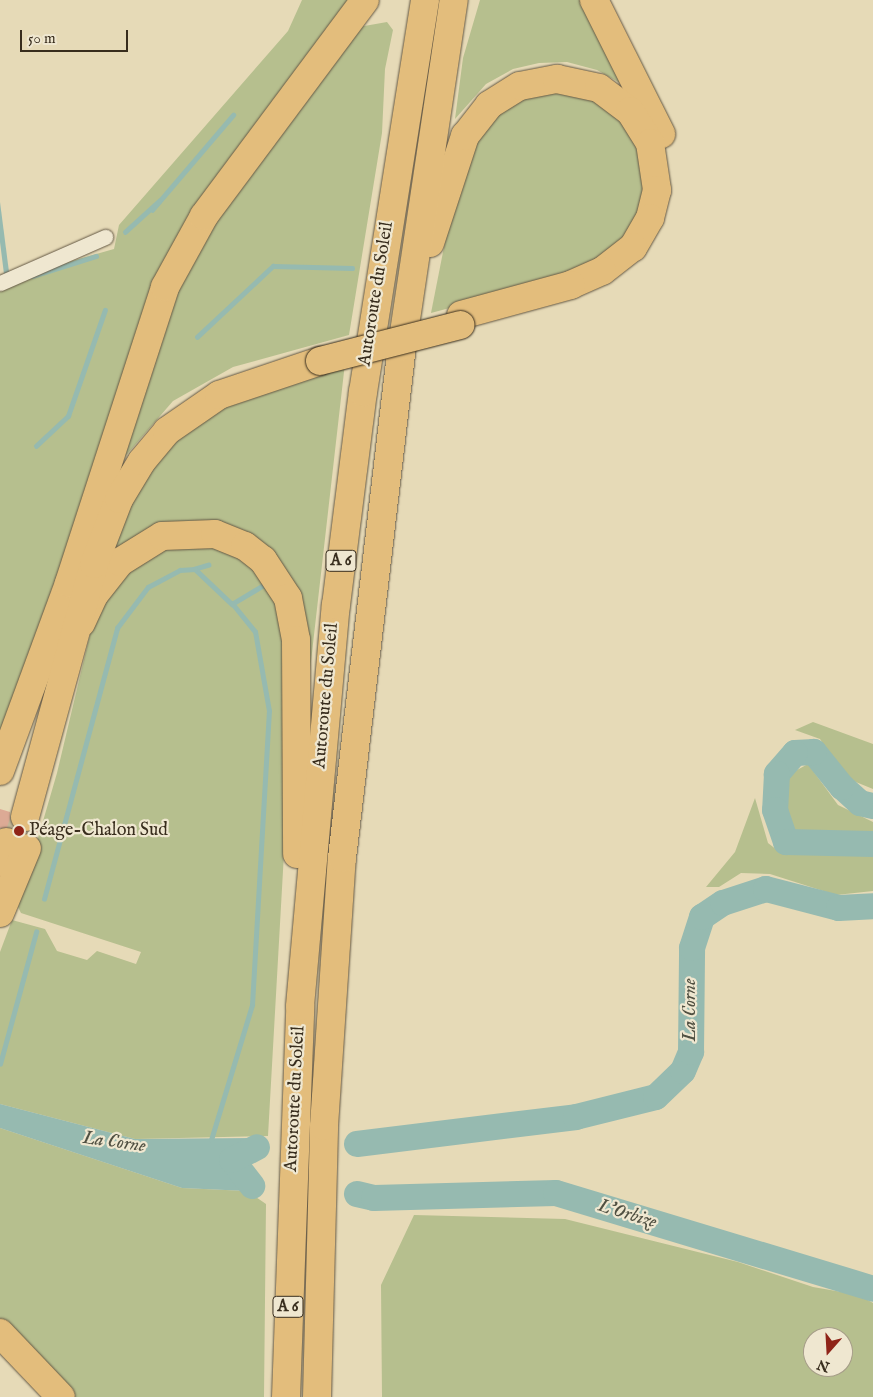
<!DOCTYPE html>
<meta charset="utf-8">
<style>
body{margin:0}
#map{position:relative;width:873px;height:1397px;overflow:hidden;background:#e6dab7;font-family:"IM FELL English",serif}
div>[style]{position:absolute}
.green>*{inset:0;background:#b6bf8e}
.water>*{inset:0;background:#96bab0}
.stream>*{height:4.5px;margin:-2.25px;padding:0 2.25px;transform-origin:2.25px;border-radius:2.25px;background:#96bab0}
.river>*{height:26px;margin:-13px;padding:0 13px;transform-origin:13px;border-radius:13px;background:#96bab0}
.building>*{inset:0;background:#dcaa95}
.highway-tunnel>*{height:28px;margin-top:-14px;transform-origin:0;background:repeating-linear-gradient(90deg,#c3b798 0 28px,transparent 0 42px)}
.roads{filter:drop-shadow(0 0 1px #645844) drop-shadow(0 0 1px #645844)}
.street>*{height:15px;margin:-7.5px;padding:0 7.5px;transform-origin:7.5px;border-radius:7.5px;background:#efe7d0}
.highway>*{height:28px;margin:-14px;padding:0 14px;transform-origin:14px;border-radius:14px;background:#e3bd7c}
.bridges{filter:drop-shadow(0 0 1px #382d1d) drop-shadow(0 0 1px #382d1d)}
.highway-bridge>*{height:28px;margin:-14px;padding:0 14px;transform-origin:14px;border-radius:14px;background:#e3bd7c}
.dots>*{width:14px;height:14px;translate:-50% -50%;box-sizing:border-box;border:2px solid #efe7d0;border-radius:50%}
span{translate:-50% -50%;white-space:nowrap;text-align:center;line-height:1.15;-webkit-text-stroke:4.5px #efe7d0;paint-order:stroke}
.shield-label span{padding:1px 4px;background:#efe7d0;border:1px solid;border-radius:4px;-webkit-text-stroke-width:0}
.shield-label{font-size:16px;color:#382d1d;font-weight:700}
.street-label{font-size:18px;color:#382d1d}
.poi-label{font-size:18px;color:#382d1d}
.left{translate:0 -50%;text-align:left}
.water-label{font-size:19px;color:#505042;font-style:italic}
.north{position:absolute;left:803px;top:1327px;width:50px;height:50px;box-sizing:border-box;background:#efe7d0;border:1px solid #a69d88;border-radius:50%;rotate:199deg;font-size:14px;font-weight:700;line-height:20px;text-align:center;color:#382d1d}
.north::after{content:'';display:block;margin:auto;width:18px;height:22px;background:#8f2418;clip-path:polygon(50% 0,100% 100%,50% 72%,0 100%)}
.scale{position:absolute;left:20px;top:30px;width:108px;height:22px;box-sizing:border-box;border:2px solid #382d1d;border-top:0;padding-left:6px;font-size:15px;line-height:18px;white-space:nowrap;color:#382d1d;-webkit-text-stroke:4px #efe7d0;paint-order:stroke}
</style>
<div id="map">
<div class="green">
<i style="clip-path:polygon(302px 0,351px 0,206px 202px,72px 532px,0 737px,0 288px,22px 275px,114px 249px,119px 225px,288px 31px)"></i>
<i style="clip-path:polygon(480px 0,588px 0,636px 92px,597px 70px,567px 62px,539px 63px,513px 69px,486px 84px,455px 119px,463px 58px)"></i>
<i style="clip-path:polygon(387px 22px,393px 30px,385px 69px,382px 133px,349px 335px,233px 367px,173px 401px,116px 467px,183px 264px,353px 28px)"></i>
<i style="clip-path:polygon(534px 90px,591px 94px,639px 138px,648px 183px,631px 236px,572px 275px,431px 313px,457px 181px,493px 112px)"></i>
<i style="clip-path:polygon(345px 363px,305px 714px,296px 600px,224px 529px,104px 568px,126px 502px,155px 455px,237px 394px)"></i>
<i style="clip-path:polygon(164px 542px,220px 545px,253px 564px,285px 616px,287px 800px,268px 1136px,135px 1139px,0 1104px,0 952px,12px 920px,45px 929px,57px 951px,87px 960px,97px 951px,136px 964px,141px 952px,21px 913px,18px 907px,57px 773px,96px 609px,111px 583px)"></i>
<i style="clip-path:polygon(813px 722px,873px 744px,873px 789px,846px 778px,820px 739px,795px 730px)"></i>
<i style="clip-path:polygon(808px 764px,838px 805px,873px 822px,873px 834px,795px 832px,783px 809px,786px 776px)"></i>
<i style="clip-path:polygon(755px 798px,768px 843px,782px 854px,864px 853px,873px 857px,873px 891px,836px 895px,770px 874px,741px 873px,719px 887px,706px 887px,735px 852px)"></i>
<i style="clip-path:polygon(0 1128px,182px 1188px,247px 1191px,266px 1204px,264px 1397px,71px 1397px,47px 1363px,0 1320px)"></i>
<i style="clip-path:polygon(evenodd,414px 1215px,565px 1219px,738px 1262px,813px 1287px,859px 1295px,873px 1303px,873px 1397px,382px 1397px,381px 1285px,414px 1215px,813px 1337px,843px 1337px,843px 1367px,813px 1367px,813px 1337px)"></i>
</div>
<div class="water">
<i style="clip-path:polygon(0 202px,9px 272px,4px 274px,0 242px)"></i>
<i style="clip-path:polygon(0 1104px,135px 1139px,253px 1138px,247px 1191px,182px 1188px,0 1128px)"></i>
</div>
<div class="stream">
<i style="left:152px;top:210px;width:125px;rotate:-49.5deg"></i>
<i style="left:125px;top:232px;width:46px;rotate:-42.4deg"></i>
<i style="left:33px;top:276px;width:66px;rotate:-17.6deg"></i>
<i style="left:197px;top:337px;width:104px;rotate:-43.1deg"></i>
<i style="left:273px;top:266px;width:79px;rotate:1.5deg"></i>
<i style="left:36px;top:446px;width:44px;rotate:-43.2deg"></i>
<i style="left:68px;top:416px;width:112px;rotate:-70.8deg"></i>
<i style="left:209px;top:565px;width:15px;rotate:164deg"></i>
<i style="left:195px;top:569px;width:51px;rotate:43.4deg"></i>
<i style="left:232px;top:604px;width:39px;rotate:-31deg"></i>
<i style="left:44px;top:899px;width:281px;rotate:-74.9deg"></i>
<i style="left:117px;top:628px;width:51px;rotate:-52.9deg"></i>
<i style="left:148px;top:587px;width:36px;rotate:-28deg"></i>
<i style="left:180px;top:570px;width:15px;rotate:-4deg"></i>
<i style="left:0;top:1064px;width:137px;rotate:-74.7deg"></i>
<i style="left:211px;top:1140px;width:141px;rotate:-73.1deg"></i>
<i style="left:252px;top:1005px;width:294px;rotate:-86.7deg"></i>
<i style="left:269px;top:711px;width:80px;rotate:-100deg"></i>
<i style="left:255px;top:632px;width:36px;rotate:-129deg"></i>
</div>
<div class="river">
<i style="left:873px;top:806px;width:13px;rotate:-167deg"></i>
<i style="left:860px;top:803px;width:24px;rotate:-138deg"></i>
<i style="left:842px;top:787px;width:45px;rotate:-128.7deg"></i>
<i style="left:814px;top:752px;width:19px;rotate:177deg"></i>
<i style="left:795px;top:753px;width:28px;rotate:131deg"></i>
<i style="left:777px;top:774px;width:36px;rotate:93deg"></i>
<i style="left:775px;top:810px;width:34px;rotate:71deg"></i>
<i style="left:786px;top:842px;width:87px;rotate:1.3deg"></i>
<i style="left:357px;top:1144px;width:221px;rotate:-7deg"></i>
<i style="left:576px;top:1117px;width:82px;rotate:-14deg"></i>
<i style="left:656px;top:1097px;width:37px;rotate:-44deg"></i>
<i style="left:683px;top:1071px;width:21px;rotate:-67deg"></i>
<i style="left:691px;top:1052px;width:104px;rotate:-89.4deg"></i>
<i style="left:692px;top:948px;width:33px;rotate:-72deg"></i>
<i style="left:702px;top:917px;width:25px;rotate:-34deg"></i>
<i style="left:723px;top:903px;width:45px;rotate:-18deg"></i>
<i style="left:766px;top:889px;width:75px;rotate:14.6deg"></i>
<i style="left:839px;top:908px;width:34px;rotate:-3deg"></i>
<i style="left:232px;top:1160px;width:33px;rotate:52deg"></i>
<i style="left:232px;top:1160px;width:28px;rotate:-27deg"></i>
<i style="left:357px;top:1194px;width:17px;rotate:13deg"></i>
<i style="left:374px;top:1198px;width:182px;rotate:-1.6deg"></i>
<i style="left:556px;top:1193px;width:331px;rotate:16.8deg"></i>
</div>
<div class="building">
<i style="clip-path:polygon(0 809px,10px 812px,10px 821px,20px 832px,29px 832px,41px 822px,37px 836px,0 828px)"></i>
</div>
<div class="highway-tunnel">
<i style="left:16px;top:845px;width:29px;rotate:-72deg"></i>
</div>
<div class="roads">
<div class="street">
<i style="left:0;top:283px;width:115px;rotate:-23.7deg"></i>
</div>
<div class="highway">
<i style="left:594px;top:0;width:150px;rotate:63.4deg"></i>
<i style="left:430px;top:243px;width:113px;rotate:-71.9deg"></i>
<i style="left:465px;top:136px;width:39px;rotate:-52deg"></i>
<i style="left:489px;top:105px;width:36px;rotate:-32deg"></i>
<i style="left:520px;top:86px;width:38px;rotate:-11deg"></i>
<i style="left:557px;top:79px;width:43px;rotate:12.1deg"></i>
<i style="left:599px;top:88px;width:39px;rotate:37deg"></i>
<i style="left:630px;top:111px;width:38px;rotate:58deg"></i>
<i style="left:650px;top:143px;width:48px;rotate:81.5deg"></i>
<i style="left:657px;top:190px;width:29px;rotate:104deg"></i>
<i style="left:650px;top:218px;width:34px;rotate:120deg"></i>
<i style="left:633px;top:247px;width:39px;rotate:142deg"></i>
<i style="left:602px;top:271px;width:34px;rotate:156deg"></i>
<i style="left:571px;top:285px;width:114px;rotate:164.7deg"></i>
<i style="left:81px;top:623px;width:31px;rotate:-65deg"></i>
<i style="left:94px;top:595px;width:42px;rotate:-51.8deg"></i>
<i style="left:120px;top:562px;width:49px;rotate:-31.8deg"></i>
<i style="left:162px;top:536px;width:53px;rotate:-2.2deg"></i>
<i style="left:215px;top:534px;width:32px;rotate:22deg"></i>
<i style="left:245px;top:546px;width:23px;rotate:38deg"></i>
<i style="left:263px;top:560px;width:45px;rotate:56.7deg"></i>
<i style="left:288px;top:598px;width:43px;rotate:79.2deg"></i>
<i style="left:296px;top:640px;width:214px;rotate:89.7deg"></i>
<i style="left:0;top:771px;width:200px;rotate:-69.8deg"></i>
<i style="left:69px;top:583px;width:311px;rotate:-72deg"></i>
<i style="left:165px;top:287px;width:81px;rotate:-61.2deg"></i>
<i style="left:204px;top:216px;width:269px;rotate:-53.3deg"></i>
<i style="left:25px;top:817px;width:262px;rotate:-74.7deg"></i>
<i style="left:94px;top:564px;width:70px;rotate:-69deg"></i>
<i style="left:119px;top:499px;width:44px;rotate:-58.8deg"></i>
<i style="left:142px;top:461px;width:39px;rotate:-50deg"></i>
<i style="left:167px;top:431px;width:63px;rotate:-34.7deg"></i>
<i style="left:219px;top:395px;width:107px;rotate:-18.6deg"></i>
<i style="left:0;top:862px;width:21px;rotate:-73deg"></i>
<i style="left:0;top:913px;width:70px;rotate:-67.4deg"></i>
<i style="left:0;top:1333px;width:88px;rotate:46.4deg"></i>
<i style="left:286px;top:1397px;width:391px;rotate:-87.9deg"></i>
<i style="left:300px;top:1006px;width:403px;rotate:-84.9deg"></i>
<i style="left:336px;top:605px;width:215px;rotate:-82.8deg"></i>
<i style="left:363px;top:392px;width:397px;rotate:-81deg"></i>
<i style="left:317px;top:1397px;width:271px;rotate:-88.5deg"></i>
<i style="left:324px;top:1126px;width:269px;rotate:-86.2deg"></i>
<i style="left:342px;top:858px;width:516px;rotate:-83.32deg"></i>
<i style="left:402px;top:346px;width:350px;rotate:-81.5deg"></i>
</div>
</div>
<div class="bridges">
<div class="highway-bridge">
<i style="left:320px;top:361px;width:145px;rotate:-14.4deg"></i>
</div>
</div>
<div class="dots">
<i style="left:19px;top:831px;background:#8f2418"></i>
</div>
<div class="shield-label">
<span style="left:341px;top:561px">A 6</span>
<span style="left:288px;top:1307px">A 6</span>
</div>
<div class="street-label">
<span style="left:377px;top:294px;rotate:-81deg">Autoroute du Soleil</span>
<span style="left:327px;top:696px;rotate:-85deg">Autoroute du Soleil</span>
<span style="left:296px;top:1099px;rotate:-87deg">Autoroute du Soleil</span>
</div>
<div class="poi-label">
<span class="left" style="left:29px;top:831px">Péage-Chalon Sud</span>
</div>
<div class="water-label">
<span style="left:691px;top:1010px;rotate:-90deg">La Corne</span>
<span style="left:114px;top:1143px;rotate:8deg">La Corne</span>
<span style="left:627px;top:1215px;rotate:17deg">L'Orbize</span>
</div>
<div class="north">N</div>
<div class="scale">50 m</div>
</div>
